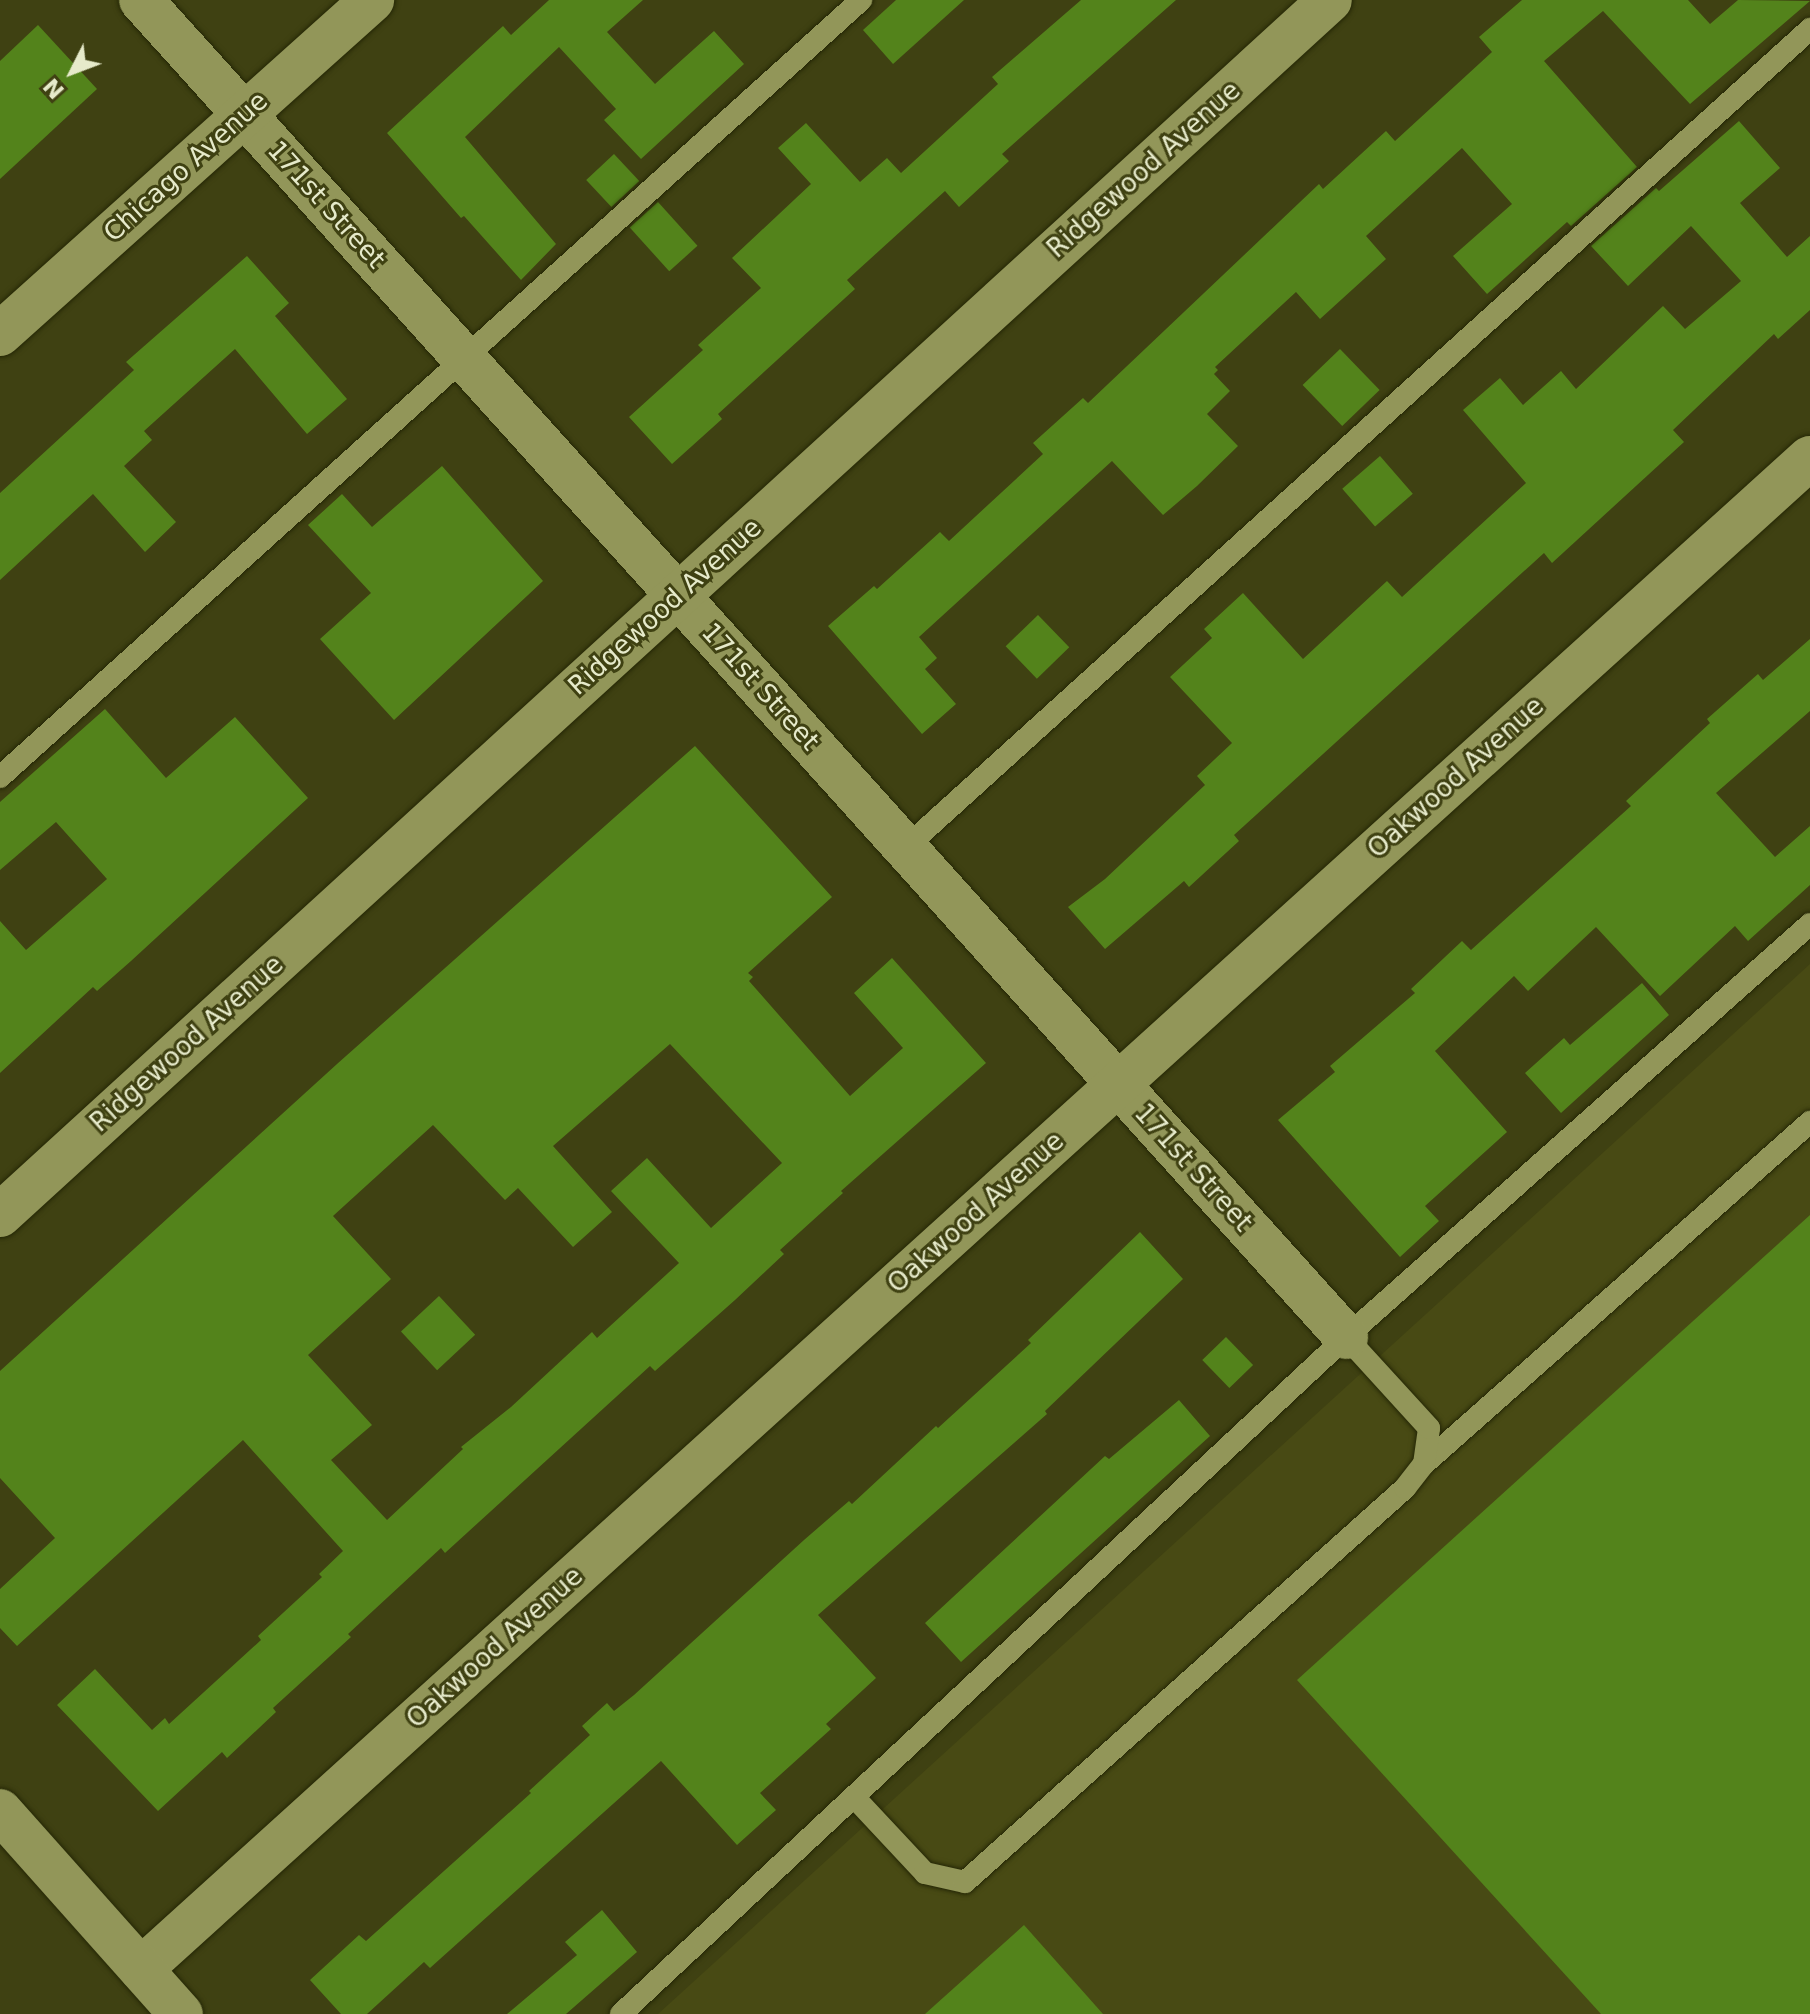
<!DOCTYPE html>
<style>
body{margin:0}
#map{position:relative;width:1810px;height:2014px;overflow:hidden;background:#3f4112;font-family:"DejaVu Sans",sans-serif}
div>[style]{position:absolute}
.built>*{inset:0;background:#484a14}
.building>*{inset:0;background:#53831b;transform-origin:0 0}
.roads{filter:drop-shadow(0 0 2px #252706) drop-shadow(0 0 2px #252706)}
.service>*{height:22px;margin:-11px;padding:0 11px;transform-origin:11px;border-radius:11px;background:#929659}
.minor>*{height:44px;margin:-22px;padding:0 22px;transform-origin:22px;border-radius:22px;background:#929659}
.tertiary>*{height:44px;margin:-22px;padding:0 22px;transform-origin:22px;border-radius:22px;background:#929659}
span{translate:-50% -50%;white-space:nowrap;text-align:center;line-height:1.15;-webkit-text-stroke:6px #3f4112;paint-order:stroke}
.street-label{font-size:26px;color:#e6eaca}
.north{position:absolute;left:32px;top:32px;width:80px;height:80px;-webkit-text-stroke:6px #3f4112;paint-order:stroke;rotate:228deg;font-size:22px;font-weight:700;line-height:32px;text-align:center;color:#e6eaca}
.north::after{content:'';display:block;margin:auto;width:28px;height:36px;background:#e6eaca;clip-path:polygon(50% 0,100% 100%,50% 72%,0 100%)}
</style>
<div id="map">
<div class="built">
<i style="clip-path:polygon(1810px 964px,1810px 2014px,658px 2014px)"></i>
</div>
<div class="building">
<i style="clip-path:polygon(549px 0,643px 0,607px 32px,655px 84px,714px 31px,744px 64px,641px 159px,604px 120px,616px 109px,559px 47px,465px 137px,556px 244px,521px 280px,464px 216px,461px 218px,387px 133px,503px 26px,511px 35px)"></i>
<i style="clip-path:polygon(896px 0,964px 0,893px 64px,863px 30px)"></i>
<i style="clip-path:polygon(1081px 0,1176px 0,1002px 154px,1009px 161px,959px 207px,945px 191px,847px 280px,855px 289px,718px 414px,722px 419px,672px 464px,629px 417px,703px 350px,698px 345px,761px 288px,732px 258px,811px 184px,778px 148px,806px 123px,860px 182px,887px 158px,901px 173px,998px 84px,992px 77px)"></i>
<i style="clip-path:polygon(1522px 0,1688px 0,1710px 24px,1738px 0,1810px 1px,1690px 104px,1603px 11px,1544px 61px,1637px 167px,1571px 226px,1567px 222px,1487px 294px,1453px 256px,1512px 204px,1462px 148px,1366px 236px,1386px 259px,1320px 319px,1296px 292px,1215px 367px,1218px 370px,1214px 374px,1230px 391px,1207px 414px,1238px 446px,1197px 486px,1163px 515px,1112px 461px,919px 637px,937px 658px,925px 669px,956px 704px,922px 734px,828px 626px,874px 586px,877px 589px,940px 532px,949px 541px,1043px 454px,1033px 443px,1083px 398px,1088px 403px,1319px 184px,1323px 189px,1386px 131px,1395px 141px,1492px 52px,1479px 37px)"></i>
<i style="clip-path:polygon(38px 25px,97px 89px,0 179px,0 61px)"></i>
<i style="clip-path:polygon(1739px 121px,1780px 168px,1740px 203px,1787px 257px,1810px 236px,1810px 310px,1778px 339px,1774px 334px,1673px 430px,1684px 442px,1552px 563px,1544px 553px,1234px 835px,1239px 841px,1189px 887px,1184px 881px,1105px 949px,1068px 907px,1105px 879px,1205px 785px,1197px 776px,1232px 743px,1170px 677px,1212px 638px,1204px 629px,1243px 593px,1303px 659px,1387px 581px,1402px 597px,1526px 483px,1463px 410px,1500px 378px,1523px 405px,1561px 371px,1576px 389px,1663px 306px,1685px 329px,1741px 281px,1691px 226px,1628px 286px,1591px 246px,1656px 188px,1659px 191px)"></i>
<i style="left:614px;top:154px;width:37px;height:38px;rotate:47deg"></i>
<i style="left:658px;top:202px;width:59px;height:38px;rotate:48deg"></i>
<i style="clip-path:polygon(247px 256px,289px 303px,275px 316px,347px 399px,307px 434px,235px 349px,144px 431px,152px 440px,124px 466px,176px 522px,145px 552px,93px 494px,0 580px,0 493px,134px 370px,126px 362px)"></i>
<i style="left:1340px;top:349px;width:57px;height:52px;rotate:46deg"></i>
<i style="left:1380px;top:456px;width:50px;height:50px;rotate:49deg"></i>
<i style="clip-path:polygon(442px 466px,543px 581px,394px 720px,320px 639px,371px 593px,308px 525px,342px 494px,372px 527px)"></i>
<i style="left:1038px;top:615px;width:45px;height:45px;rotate:46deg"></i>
<i style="clip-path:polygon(1810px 639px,1810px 711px,1716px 793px,1775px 857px,1810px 826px,1810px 885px,1748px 941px,1735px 926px,1660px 996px,1596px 927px,1528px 991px,1514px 976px,1435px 1051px,1507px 1132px,1425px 1206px,1439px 1221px,1400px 1257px,1278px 1120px,1335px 1072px,1330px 1066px,1415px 993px,1411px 989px,1462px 941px,1471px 950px,1631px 806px,1626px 801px,1710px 723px,1707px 719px,1758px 674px,1763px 680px)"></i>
<i style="clip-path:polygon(105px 709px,166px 778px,235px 717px,308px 798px,131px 961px,97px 991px,93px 987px,0 1073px,0 921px,26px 950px,107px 879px,56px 822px,0 870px,0 802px)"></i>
<i style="clip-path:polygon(evenodd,695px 746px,832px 897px,748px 973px,753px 977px,749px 981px,850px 1096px,903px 1048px,854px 993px,892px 958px,986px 1063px,841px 1191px,843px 1193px,780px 1250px,784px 1254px,735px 1300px,655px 1371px,650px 1366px,445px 1553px,441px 1548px,348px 1634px,351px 1637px,273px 1708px,276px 1712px,227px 1758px,222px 1752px,158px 1811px,57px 1705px,95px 1669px,152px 1730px,165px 1718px,169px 1724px,261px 1640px,258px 1636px,322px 1577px,319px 1574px,343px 1551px,243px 1440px,17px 1646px,0 1628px,0 1589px,55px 1538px,0 1478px,0 1371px,337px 1064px,695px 746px,670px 1044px,782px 1163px,711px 1228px,647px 1158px,611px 1191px,679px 1263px,597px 1338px,592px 1332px,511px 1407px,461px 1447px,463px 1449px,387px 1520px,331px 1460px,372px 1425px,308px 1355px,391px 1279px,333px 1216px,433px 1125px,505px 1200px,518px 1188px,573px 1247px,612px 1212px,553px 1146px,670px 1044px)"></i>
<i style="clip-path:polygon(1642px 983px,1669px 1015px,1561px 1113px,1525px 1073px,1564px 1038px,1570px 1045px)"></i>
<i style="clip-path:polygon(1810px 1215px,1810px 2014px,1601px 2014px,1297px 1680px)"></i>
<i style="clip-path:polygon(1140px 1232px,1183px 1279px,1045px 1411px,1047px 1414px,818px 1615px,876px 1678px,826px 1724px,831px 1729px,760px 1793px,776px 1810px,737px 1845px,661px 1761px,430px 1968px,424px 1962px,367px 2014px,341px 2014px,310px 1980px,359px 1935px,366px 1941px,531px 1793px,529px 1791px,590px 1735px,582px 1726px,607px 1703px,614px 1711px,634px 1695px,804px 1540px,849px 1501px,852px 1504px,936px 1426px,938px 1428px,1031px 1343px,1028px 1340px)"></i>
<i style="left:439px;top:1296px;width:53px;height:52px;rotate:47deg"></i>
<i style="left:1226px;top:1337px;width:39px;height:33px;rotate:46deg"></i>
<i style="clip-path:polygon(1179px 1400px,1210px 1436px,961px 1662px,925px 1623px,1105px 1456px,1109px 1459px)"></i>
<i style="clip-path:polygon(602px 1910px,637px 1952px,566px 2014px,507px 2014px,577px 1955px,565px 1942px)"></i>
<i style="clip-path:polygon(1024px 1925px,1103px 2014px,925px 2014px)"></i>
</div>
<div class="roads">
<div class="service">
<i style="left:0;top:777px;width:1160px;rotate:-42.06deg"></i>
<i style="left:905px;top:848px;width:1221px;rotate:-42.14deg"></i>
<i style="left:1424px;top:1464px;width:516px;rotate:-41.54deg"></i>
<i style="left:854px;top:1797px;width:104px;rotate:46.9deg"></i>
<i style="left:925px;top:1873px;width:41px;rotate:12.7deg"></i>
<i style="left:965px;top:1882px;width:591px;rotate:-41.84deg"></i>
<i style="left:1405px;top:1488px;width:31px;rotate:-52deg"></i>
<i style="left:1424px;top:1464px;width:36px;rotate:-82deg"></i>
<i style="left:1429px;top:1428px;width:123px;rotate:-132.4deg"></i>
<i style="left:621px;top:2014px;width:992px;rotate:-43.04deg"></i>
<i style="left:1346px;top:1337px;width:621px;rotate:-41.67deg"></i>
</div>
<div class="minor">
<i style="left:141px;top:0;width:1800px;rotate:47.97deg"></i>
<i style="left:0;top:334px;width:500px;rotate:-41.9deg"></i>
<i style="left:0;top:1215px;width:1801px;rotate:-42.41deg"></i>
<i style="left:141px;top:1969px;width:2251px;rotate:-42.16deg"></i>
</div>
<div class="tertiary">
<i style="left:0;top:1811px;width:272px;rotate:48.3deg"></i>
</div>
</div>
<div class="street-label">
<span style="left:186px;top:167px;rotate:-42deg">Chicago Avenue</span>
<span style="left:1144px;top:170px;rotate:-42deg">Ridgewood Avenue</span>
<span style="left:326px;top:205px;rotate:48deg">171st Street</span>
<span style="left:665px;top:607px;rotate:-42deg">Ridgewood Avenue</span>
<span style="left:760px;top:687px;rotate:48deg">171st Street</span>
<span style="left:1456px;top:778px;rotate:-42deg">Oakwood Avenue</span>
<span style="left:187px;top:1044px;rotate:-42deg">Ridgewood Avenue</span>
<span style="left:1193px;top:1168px;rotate:48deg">171st Street</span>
<span style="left:976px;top:1213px;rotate:-42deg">Oakwood Avenue</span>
<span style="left:495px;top:1648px;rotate:-42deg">Oakwood Avenue</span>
</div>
<div class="north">N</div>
</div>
